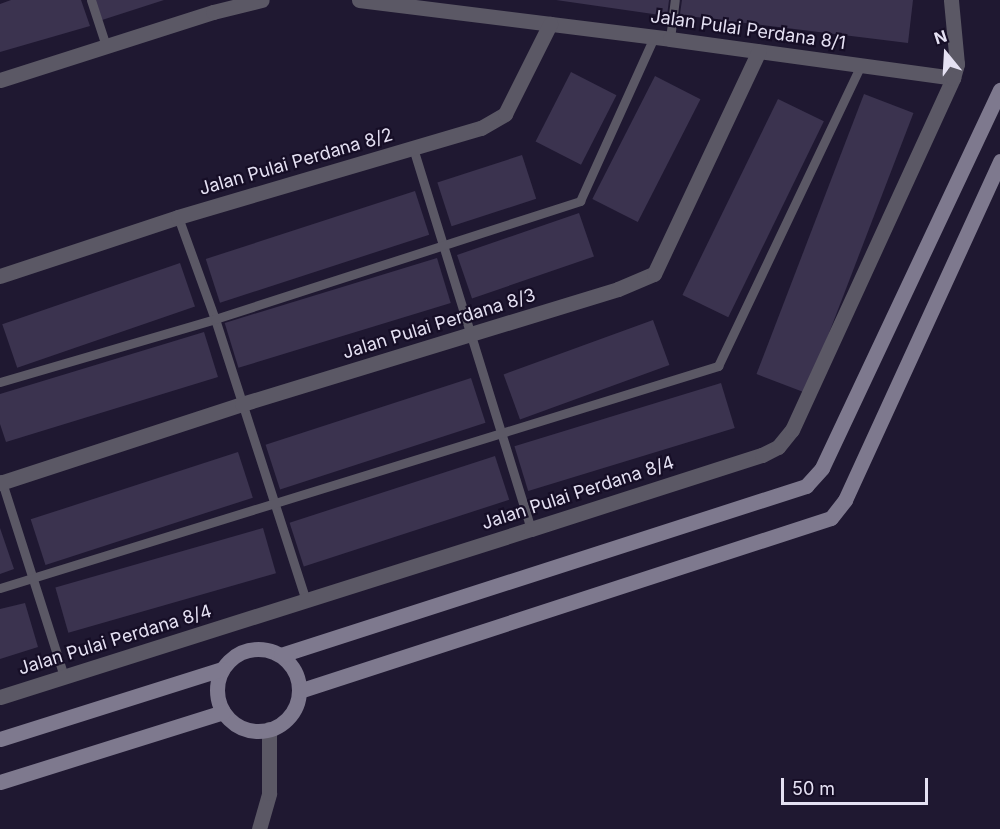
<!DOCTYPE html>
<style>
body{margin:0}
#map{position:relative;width:1000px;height:829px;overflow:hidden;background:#1f1831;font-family:Inter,sans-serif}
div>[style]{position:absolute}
.building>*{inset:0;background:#3b334f;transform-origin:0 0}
.lane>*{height:9px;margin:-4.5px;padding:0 4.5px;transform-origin:4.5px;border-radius:4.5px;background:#5b5865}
.street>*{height:15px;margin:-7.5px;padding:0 7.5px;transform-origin:7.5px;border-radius:7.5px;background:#5b5865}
.secondary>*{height:15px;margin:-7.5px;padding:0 7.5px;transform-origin:7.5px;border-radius:7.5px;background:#7e798e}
.secondary>.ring{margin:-7.5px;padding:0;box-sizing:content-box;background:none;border:15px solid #7e798e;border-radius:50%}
span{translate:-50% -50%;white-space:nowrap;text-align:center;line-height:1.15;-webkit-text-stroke:4.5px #160e26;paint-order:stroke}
.street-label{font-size:18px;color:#e5e1f3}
.north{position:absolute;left:916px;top:24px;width:60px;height:60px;-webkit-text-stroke:4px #160e26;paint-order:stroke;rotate:342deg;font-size:16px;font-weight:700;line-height:24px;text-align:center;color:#e5e1f3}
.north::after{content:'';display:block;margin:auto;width:21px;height:27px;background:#e5e1f3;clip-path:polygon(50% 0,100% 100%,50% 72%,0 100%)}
.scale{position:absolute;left:781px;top:778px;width:147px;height:27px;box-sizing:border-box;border:3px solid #e5e1f3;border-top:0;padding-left:8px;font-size:18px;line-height:21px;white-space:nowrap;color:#e5e1f3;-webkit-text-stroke:4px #160e26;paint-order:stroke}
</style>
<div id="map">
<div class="building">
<i style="clip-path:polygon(11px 0,81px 0,90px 26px,0 52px,0 4px)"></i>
<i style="clip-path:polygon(95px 0,164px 0,102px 20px)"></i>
<i style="clip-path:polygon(556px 0,669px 0,667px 16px)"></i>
<i style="clip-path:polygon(682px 0,913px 0,908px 43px,696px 17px,680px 14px)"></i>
<i style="left:571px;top:72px;width:51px;height:78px;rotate:27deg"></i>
<i style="left:655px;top:76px;width:51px;height:138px;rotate:27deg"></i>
<i style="left:864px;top:94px;width:53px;height:300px;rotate:21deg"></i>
<i style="left:778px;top:99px;width:51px;height:218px;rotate:26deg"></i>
<i style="left:522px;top:155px;width:46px;height:89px;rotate:72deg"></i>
<i style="left:415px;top:191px;width:46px;height:220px;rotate:72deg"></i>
<i style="left:579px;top:213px;width:46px;height:129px;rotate:71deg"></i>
<i style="left:437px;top:258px;width:47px;height:222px;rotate:73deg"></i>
<i style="left:180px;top:263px;width:46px;height:188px;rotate:71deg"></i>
<i style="left:653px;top:320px;width:48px;height:159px;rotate:70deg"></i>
<i style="clip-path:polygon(204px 332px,218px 377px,6px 442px,0 424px,0 394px)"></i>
<i style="left:471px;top:378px;width:47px;height:216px;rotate:72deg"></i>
<i style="left:721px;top:383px;width:47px;height:216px;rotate:73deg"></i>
<i style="left:238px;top:452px;width:48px;height:218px;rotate:72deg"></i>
<i style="left:495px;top:456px;width:46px;height:216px;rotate:72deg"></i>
<i style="clip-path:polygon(0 528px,14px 569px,0 574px)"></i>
<i style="left:263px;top:528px;width:47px;height:216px;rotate:74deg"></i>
<i style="clip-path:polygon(25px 603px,38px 647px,0 659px,0 609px)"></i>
</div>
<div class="lane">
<i style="left:91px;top:0;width:48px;rotate:71.9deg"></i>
<i style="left:670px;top:39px;width:39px;rotate:-83deg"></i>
<i style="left:413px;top:148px;width:399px;rotate:72.8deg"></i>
<i style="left:178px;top:217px;width:109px;rotate:70.1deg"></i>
<i style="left:215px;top:319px;width:296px;rotate:72.1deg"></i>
<i style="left:0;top:382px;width:224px;rotate:-16.3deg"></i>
<i style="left:215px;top:319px;width:384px;rotate:-17.9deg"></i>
<i style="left:580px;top:201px;width:180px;rotate:-65.7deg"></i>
<i style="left:1px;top:479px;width:208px;rotate:72.3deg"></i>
<i style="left:0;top:588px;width:752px;rotate:-17.18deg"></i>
<i style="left:718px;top:366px;width:333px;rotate:-64.6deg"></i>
</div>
<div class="street">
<i style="left:359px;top:0;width:313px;rotate:7.1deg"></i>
<i style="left:670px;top:39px;width:286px;rotate:7.8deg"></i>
<i style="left:0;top:80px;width:224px;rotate:-17.7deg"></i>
<i style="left:213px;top:12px;width:50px;rotate:-13.8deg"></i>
<i style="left:0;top:276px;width:188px;rotate:-18.3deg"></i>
<i style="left:178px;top:217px;width:316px;rotate:-16.4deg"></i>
<i style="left:481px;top:128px;width:28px;rotate:-30deg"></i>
<i style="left:505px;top:114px;width:101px;rotate:-63.4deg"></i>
<i style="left:0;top:483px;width:255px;rotate:-18.1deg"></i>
<i style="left:242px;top:404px;width:393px;rotate:-17deg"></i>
<i style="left:618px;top:289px;width:39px;rotate:-23deg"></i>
<i style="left:654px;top:274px;width:246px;rotate:-64.8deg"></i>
<i style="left:0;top:697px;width:557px;rotate:-17.56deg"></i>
<i style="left:531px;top:529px;width:243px;rotate:-17.8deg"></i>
<i style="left:762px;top:455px;width:18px;rotate:-27deg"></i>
<i style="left:778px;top:447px;width:22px;rotate:-51deg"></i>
<i style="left:792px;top:430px;width:387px;rotate:-65.4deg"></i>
<i style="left:953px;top:78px;width:15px;rotate:-74deg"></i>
<i style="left:957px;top:64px;width:64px;rotate:-95.4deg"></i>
<i style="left:259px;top:829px;width:37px;rotate:-74deg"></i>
<i style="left:269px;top:793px;width:64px;rotate:-90deg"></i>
</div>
<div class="secondary">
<i class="ring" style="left:217px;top:649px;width:67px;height:67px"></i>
<i style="left:281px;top:655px;width:552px;rotate:-17.84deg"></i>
<i style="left:806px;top:486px;width:24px;rotate:-48deg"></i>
<i style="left:822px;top:468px;width:418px;rotate:-64.8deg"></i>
<i style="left:299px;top:691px;width:559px;rotate:-18.01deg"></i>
<i style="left:831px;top:518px;width:23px;rotate:-52deg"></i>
<i style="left:845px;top:500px;width:373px;rotate:-65.4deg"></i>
<i style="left:0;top:739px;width:233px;rotate:-17.5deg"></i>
<i style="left:0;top:782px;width:234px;rotate:-17.4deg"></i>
</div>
<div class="street-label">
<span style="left:748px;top:30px;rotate:8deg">Jalan Pulai Perdana 8/1</span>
<span style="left:296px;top:162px;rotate:-16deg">Jalan Pulai Perdana 8/2</span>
<span style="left:439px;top:324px;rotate:-17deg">Jalan Pulai Perdana 8/3</span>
<span style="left:578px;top:493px;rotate:-18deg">Jalan Pulai Perdana 8/4</span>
<span style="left:115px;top:640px;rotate:-17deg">Jalan Pulai Perdana 8/4</span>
</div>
<div class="north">N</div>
<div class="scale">50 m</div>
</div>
